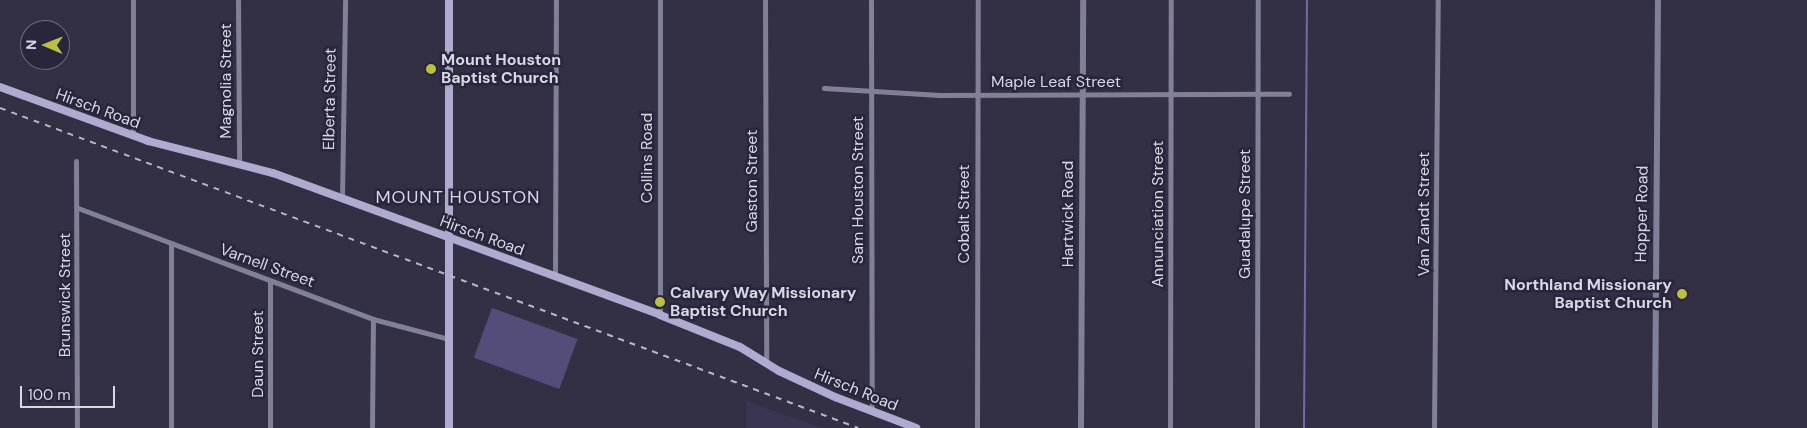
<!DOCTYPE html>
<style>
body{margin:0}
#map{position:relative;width:1807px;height:428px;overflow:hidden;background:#333046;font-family:"DM Sans",sans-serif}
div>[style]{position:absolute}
.built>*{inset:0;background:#3a3552}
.green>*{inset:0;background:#544d79;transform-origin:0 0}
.stream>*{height:2px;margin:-1px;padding:0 1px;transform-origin:1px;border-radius:1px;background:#736c9f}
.minor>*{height:5px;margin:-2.5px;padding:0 2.5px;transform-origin:2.5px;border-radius:2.5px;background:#828097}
.tertiary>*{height:6px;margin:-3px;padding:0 3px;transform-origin:3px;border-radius:3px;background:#828097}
.secondary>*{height:8px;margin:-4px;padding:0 4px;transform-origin:4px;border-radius:4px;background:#afabd0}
.rail>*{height:2px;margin-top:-1px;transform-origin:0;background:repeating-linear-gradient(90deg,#b7b6c6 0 6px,transparent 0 12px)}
.dots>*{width:14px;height:14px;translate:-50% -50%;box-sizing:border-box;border:2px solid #29263c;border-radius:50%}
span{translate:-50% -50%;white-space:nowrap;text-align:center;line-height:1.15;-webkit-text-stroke:5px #29263c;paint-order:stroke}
.poi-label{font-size:16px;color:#d8d7e5;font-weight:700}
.left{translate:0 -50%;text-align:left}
.right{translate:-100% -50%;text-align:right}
.street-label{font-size:16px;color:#d8d7e5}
.neighbourhood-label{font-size:18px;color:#d8d5f2;letter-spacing:1px}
.north{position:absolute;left:20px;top:20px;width:50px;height:50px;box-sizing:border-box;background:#29263c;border:1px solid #6f6d80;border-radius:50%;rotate:271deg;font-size:14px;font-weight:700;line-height:20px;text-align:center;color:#d8d7e5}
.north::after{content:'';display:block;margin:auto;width:18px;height:22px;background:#bdbf43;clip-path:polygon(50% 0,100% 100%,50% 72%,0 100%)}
.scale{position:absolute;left:20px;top:386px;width:95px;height:22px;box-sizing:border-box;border:2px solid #d8d7e5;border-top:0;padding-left:6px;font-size:15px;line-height:18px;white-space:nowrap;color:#d8d7e5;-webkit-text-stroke:4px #29263c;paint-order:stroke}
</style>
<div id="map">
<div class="built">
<i style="clip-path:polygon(746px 401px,822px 428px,746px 428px)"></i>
</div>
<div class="green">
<i style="left:492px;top:308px;width:91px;height:53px;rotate:20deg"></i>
</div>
<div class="stream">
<i style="left:1304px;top:428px;width:428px;rotate:-89.6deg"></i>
</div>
<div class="minor">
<i style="left:133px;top:0;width:136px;rotate:90deg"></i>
<i style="left:238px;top:0;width:162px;rotate:89.6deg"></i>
<i style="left:765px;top:0;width:362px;rotate:89.8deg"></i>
<i style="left:871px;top:0;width:410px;rotate:89.9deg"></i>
<i style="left:824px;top:88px;width:116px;rotate:3.5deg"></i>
<i style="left:940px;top:95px;width:349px;rotate:-0.2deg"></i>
<i style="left:76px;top:161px;width:267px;rotate:89.8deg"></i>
<i style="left:342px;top:199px;width:199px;rotate:-89.1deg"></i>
<i style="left:78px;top:208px;width:315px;rotate:20.6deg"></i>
<i style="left:373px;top:319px;width:79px;rotate:14.7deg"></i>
<i style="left:555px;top:277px;width:277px;rotate:-89.8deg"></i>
<i style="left:660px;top:315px;width:315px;rotate:-90deg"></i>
<i style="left:171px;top:428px;width:184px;rotate:-90deg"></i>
<i style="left:270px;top:428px;width:147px;rotate:-90deg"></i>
<i style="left:372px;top:428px;width:109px;rotate:-89.5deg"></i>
<i style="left:977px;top:428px;width:428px;rotate:-89.9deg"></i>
<i style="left:1170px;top:428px;width:428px;rotate:-89.9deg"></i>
<i style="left:1257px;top:428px;width:428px;rotate:-89.9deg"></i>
<i style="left:1434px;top:428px;width:428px;rotate:-89.5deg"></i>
</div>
<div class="tertiary">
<i style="left:1081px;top:428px;width:428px;rotate:-89.7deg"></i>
<i style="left:1655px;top:428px;width:428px;rotate:-89.6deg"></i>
</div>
<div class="secondary">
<i style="left:0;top:87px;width:158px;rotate:20deg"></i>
<i style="left:148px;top:141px;width:129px;rotate:14.4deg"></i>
<i style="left:273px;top:173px;width:412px;rotate:20.1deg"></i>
<i style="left:660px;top:315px;width:86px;rotate:21.8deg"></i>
<i style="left:740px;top:347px;width:46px;rotate:31.6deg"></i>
<i style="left:779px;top:371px;width:62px;rotate:24.9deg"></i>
<i style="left:835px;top:397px;width:87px;rotate:20.9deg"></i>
<i style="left:449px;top:428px;width:428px;rotate:-90deg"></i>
</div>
<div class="rail">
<i style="left:0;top:108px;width:916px;rotate:20.45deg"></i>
</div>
<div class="dots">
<i style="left:431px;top:69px;background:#bdbf43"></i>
<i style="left:1682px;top:294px;background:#bdbf43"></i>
<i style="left:660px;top:302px;background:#bdbf43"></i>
</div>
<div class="poi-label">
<span class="left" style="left:441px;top:69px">Mount Houston<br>Baptist Church</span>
<span class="right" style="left:1672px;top:294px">Northland Missionary<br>Baptist Church</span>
<span class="left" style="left:670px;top:302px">Calvary Way Missionary<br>Baptist Church</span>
</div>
<div class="street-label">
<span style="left:226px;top:81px;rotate:-90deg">Magnolia Street</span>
<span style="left:1056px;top:82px">Maple Leaf Street</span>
<span style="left:330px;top:99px;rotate:-89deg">Elberta Street</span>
<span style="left:98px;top:109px;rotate:20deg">Hirsch Road</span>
<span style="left:647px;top:158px;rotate:-90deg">Collins Road</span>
<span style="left:752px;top:181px;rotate:-90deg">Gaston Street</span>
<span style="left:858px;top:190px;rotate:-90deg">Sam Houston Street</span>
<span style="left:964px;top:214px;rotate:-90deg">Cobalt Street</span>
<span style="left:1068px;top:214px;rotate:-90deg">Hartwick Road</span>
<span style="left:1158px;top:214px;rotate:-90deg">Annunciation Street</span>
<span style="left:1245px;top:214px;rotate:-90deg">Guadalupe Street</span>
<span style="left:1424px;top:214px;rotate:-90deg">Van Zandt Street</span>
<span style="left:1642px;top:214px;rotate:-89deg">Hopper Road</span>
<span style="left:482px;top:236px;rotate:20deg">Hirsch Road</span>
<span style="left:267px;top:266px;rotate:20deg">Varnell Street</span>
<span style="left:65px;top:295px;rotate:-90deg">Brunswick Street</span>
<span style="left:258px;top:354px;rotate:-90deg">Daun Street</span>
<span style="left:856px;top:390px;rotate:22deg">Hirsch Road</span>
</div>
<div class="neighbourhood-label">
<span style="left:458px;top:197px">MOUNT HOUSTON</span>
</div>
<div class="north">N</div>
<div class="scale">100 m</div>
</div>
